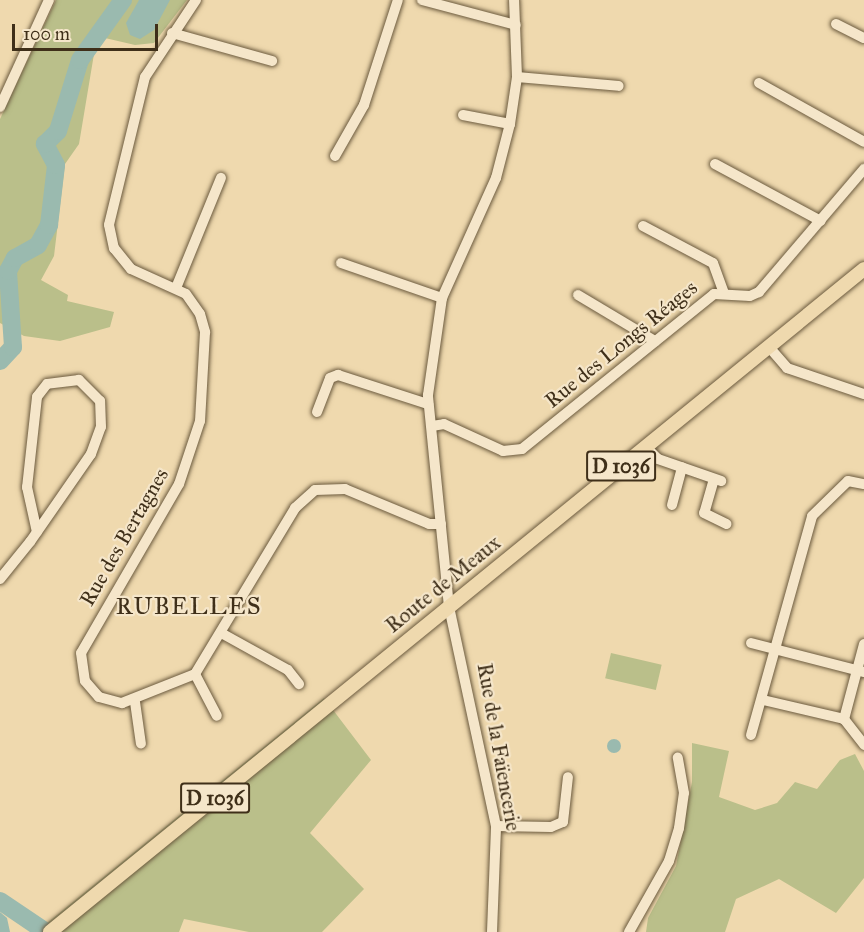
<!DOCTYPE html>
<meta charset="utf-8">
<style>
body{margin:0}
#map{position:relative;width:864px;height:932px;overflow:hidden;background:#efd9ae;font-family:"IM FELL Great Primer",serif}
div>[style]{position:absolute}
.green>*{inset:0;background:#babf8a;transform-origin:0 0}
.water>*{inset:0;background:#9abaaf}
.round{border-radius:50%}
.river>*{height:18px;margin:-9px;padding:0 9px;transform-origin:9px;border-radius:9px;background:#9abaaf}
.roads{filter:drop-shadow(0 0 2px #6b5a3e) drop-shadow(0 0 2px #6b5a3e)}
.minor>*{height:10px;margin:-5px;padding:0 5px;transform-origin:5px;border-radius:5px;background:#f5e6ca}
.major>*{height:14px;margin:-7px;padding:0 7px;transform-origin:7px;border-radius:7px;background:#efd9ae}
span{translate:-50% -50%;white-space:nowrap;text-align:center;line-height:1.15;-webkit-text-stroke:4.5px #f5e6ca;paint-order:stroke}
.shield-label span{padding:2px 4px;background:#f5e6ca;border:2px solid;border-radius:4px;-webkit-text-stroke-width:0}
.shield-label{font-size:20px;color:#3f2f19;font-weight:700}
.street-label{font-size:21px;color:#3f2f19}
.quarter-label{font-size:24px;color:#3f2f19;letter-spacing:1.5px}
.scale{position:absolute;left:12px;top:24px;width:146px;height:27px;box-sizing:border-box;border:3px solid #3f2f19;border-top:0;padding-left:8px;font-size:18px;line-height:21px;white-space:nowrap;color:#3f2f19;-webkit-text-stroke:4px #f5e6ca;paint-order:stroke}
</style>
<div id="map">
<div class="green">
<i style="clip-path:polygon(56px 0,187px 0,154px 43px,135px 45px,105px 38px,95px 48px,79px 144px,65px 164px,54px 256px,41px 280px,68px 295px,67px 301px,114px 312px,110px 327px,60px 341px,24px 336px,0 323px,0 119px)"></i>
<i style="left:611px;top:653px;width:52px;height:26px;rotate:13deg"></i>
<i style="clip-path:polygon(324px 698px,371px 760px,310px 833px,364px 889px,322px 932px,249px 932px,184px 919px,179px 932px,36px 932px)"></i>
<i style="clip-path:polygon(692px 743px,729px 751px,719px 797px,755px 810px,777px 803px,795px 782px,817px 789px,840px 760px,855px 754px,864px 771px,864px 878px,836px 913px,779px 879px,736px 899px,725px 932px,646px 932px,648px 918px,676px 866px,692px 782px)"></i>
</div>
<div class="water">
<i style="clip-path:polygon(139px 0,170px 0,154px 30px,140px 39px,130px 35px,126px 23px)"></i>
<i class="round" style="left:607px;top:739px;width:14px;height:14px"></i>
<i style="clip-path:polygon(0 912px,7px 918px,10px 932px,0 932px)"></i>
</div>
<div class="river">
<i style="left:0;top:361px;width:19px;rotate:-47deg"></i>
<i style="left:13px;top:347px;width:76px;rotate:-93.8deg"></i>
<i style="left:8px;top:271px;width:15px;rotate:-62deg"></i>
<i style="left:15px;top:258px;width:26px;rotate:-29deg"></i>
<i style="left:38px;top:245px;width:23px;rotate:-61deg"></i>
<i style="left:49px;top:225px;width:60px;rotate:-83.3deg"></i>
<i style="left:56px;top:165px;width:24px;rotate:-118deg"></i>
<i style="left:45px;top:144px;width:18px;rotate:-45deg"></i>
<i style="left:58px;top:131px;width:74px;rotate:-72.8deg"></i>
<i style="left:80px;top:60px;width:74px;rotate:-54.4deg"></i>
<i style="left:0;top:901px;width:52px;rotate:34deg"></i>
</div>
<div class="roads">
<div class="minor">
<i style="left:196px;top:0;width:92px;rotate:123.5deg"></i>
<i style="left:145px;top:77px;width:152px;rotate:103.7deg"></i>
<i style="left:109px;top:225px;width:24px;rotate:78deg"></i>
<i style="left:114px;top:248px;width:27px;rotate:51deg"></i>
<i style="left:131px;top:269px;width:60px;rotate:24.4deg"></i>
<i style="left:186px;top:294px;width:24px;rotate:55deg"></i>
<i style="left:200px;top:314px;width:19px;rotate:74deg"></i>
<i style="left:205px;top:332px;width:89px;rotate:93.2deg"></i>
<i style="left:200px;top:421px;width:66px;rotate:108.4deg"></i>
<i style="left:179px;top:484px;width:195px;rotate:120.1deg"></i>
<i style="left:81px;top:653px;width:28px;rotate:82deg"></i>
<i style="left:85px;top:681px;width:21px;rotate:49deg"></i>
<i style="left:99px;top:697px;width:24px;rotate:15deg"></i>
<i style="left:122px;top:703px;width:79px;rotate:-21.7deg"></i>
<i style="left:195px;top:674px;width:194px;rotate:-58.9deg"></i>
<i style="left:295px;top:508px;width:27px;rotate:-42deg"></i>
<i style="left:315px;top:490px;width:30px;rotate:-2deg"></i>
<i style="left:345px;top:489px;width:91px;rotate:22.6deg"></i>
<i style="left:429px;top:524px;width:12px"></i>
<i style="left:422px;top:0;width:97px;rotate:14.9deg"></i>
<i style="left:836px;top:24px;width:31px;rotate:27deg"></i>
<i style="left:172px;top:33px;width:104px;rotate:15.6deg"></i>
<i style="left:517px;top:77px;width:102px;rotate:5deg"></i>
<i style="left:759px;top:83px;width:120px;rotate:29.3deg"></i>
<i style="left:0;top:107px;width:118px;rotate:-65.4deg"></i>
<i style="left:463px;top:115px;width:48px;rotate:10.8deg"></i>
<i style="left:335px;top:156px;width:59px;rotate:-60.4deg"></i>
<i style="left:364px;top:105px;width:110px;rotate:-72.1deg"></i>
<i style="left:715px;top:164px;width:120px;rotate:28.3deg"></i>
<i style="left:643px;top:226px;width:79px;rotate:27.9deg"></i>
<i style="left:713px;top:263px;width:30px;rotate:70deg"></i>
<i style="left:341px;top:263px;width:107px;rotate:19.1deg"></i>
<i style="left:176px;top:288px;width:119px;rotate:-67.8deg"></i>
<i style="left:578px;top:295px;width:90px;rotate:30.9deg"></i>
<i style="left:769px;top:347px;width:28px;rotate:49deg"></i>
<i style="left:787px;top:368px;width:81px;rotate:18.7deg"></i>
<i style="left:317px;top:412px;width:36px;rotate:-69deg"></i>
<i style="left:330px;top:378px;width:9px;rotate:-21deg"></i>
<i style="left:338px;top:375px;width:95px;rotate:17.9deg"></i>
<i style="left:432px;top:426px;width:12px;rotate:-9deg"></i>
<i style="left:444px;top:424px;width:65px;rotate:24.6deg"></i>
<i style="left:503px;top:451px;width:19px;rotate:-6deg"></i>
<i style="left:522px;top:449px;width:247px;rotate:-38.9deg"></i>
<i style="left:714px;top:294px;width:36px;rotate:3deg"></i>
<i style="left:750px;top:296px;width:10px;rotate:-24deg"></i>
<i style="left:759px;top:292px;width:162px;rotate:-49.5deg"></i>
<i style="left:645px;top:446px;width:18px;rotate:45deg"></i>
<i style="left:658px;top:459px;width:67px;rotate:19.2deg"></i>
<i style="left:714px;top:479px;width:35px;rotate:106deg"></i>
<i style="left:704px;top:513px;width:25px;rotate:26deg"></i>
<i style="left:672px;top:505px;width:39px;rotate:-75deg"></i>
<i style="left:0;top:579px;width:48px;rotate:-51deg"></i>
<i style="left:30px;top:542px;width:107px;rotate:-55.3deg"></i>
<i style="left:91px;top:454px;width:29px;rotate:-70deg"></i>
<i style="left:101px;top:427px;width:26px;rotate:-92deg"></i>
<i style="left:100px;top:401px;width:30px;rotate:-135deg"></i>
<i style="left:79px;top:380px;width:32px;rotate:173deg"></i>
<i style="left:47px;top:384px;width:16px;rotate:128deg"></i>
<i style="left:37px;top:397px;width:91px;rotate:96.3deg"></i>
<i style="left:27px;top:487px;width:46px;rotate:77.5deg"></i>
<i style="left:223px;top:634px;width:74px;rotate:29deg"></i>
<i style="left:288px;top:670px;width:18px;rotate:52deg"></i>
<i style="left:751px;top:643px;width:117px;rotate:14.4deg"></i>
<i style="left:864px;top:644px;width:78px;rotate:104.9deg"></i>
<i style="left:844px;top:719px;width:33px;rotate:52deg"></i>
<i style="left:195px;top:674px;width:47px;rotate:62.4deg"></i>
<i style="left:763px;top:700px;width:83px;rotate:13.2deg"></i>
<i style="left:135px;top:702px;width:42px;rotate:81.9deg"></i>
<i style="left:751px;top:735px;width:227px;rotate:-74.4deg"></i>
<i style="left:812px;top:516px;width:50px;rotate:-44.2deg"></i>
<i style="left:848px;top:481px;width:16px;rotate:11deg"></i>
<i style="left:496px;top:826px;width:55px;rotate:1deg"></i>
<i style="left:551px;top:827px;width:13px;rotate:-23deg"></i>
<i style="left:563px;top:822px;width:45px;rotate:-83.7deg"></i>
<i style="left:492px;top:932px;width:106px;rotate:-87.8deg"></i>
<i style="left:496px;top:826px;width:224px;rotate:-102.1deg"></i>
<i style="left:449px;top:607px;width:213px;rotate:-95.7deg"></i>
<i style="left:428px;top:395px;width:98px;rotate:-81.8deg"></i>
<i style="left:442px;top:298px;width:132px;rotate:-65.8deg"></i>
<i style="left:496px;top:178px;width:56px;rotate:-75.5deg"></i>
<i style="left:510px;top:124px;width:48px;rotate:-81.5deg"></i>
<i style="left:517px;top:77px;width:77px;rotate:-92.2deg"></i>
<i style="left:629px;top:932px;width:81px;rotate:-60.6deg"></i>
<i style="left:669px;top:861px;width:34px;rotate:-73deg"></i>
<i style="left:679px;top:828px;width:35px;rotate:-82deg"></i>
<i style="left:684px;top:793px;width:36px;rotate:-100deg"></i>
</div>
<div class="major">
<i style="left:50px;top:932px;width:1050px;rotate:-39.16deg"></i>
</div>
</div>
<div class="shield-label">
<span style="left:621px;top:466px">D 1036</span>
<span style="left:215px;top:798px">D 1036</span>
</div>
<div class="street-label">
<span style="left:621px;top:344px;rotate:-39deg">Rue des Longs Réages</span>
<span style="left:124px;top:537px;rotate:-60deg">Rue des Bertagnes</span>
<span style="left:443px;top:584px;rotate:-39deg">Route de Meaux</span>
<span style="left:499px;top:747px;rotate:80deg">Rue de la Faïencerie</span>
</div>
<div class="quarter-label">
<span style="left:189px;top:607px">RUBELLES</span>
</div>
<div class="scale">100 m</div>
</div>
